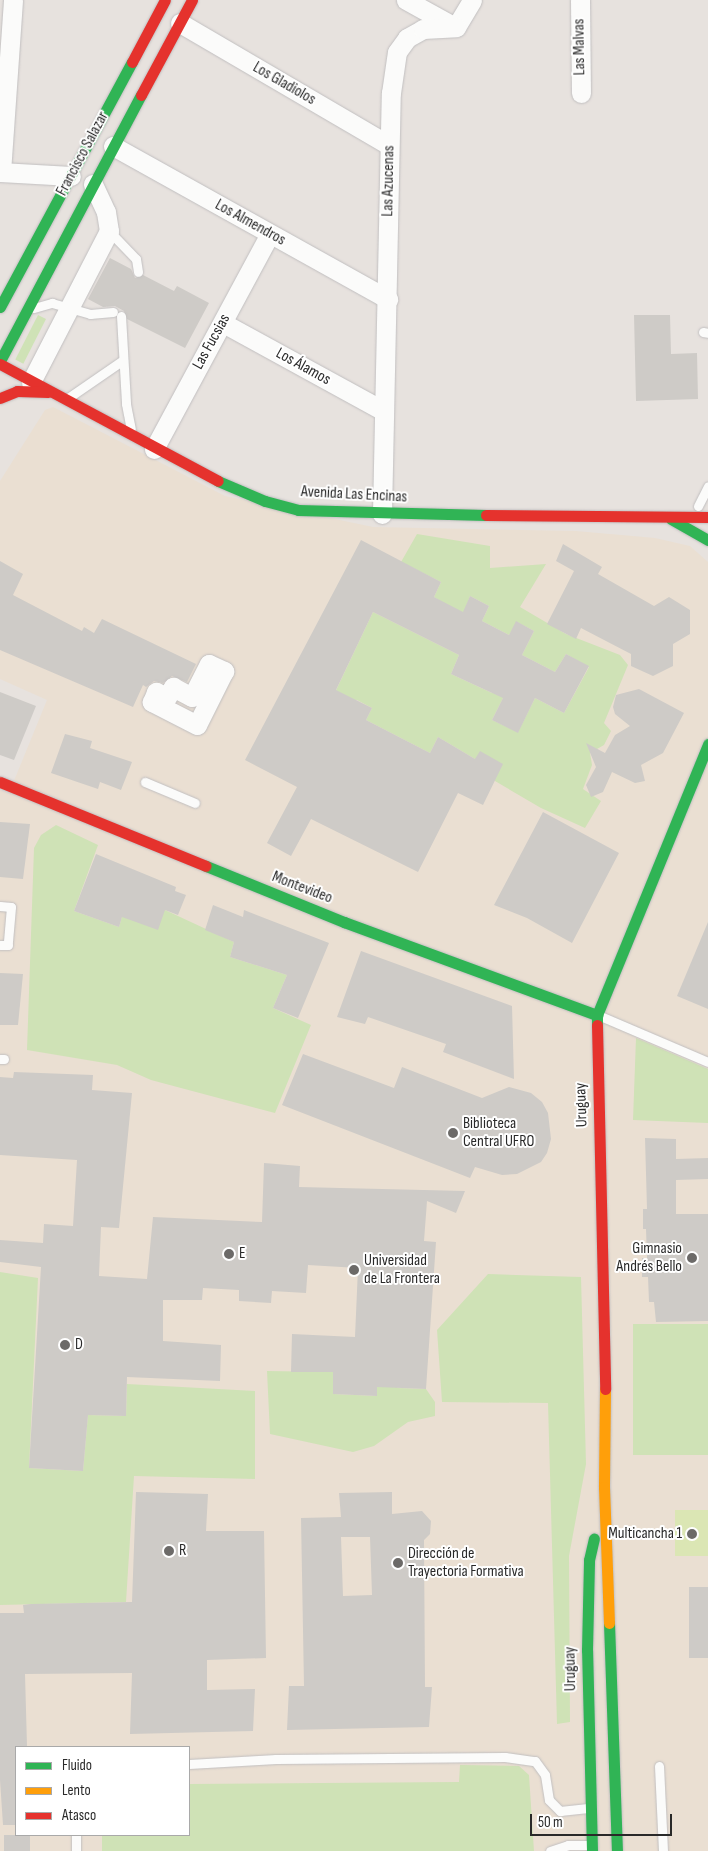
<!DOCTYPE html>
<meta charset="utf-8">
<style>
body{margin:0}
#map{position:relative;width:708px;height:1851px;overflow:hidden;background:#e7e2de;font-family:"Sofia Sans Condensed",sans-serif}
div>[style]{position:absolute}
.education>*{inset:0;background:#eadfd2}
.green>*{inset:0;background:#cfe2b6;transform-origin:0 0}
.pitch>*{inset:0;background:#dbe6b4;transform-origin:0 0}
.building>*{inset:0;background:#cecbc7;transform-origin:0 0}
.roads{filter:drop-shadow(0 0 1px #c1bfc0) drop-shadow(0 0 1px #c1bfc0)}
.lane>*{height:9px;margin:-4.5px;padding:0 4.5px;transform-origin:4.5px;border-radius:4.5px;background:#fbfbfa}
.street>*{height:19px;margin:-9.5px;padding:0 9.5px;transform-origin:9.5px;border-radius:9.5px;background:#fbfbfa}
.fast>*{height:11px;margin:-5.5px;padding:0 5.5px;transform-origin:5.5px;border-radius:5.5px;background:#30b455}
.slow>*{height:11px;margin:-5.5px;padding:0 5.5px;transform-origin:5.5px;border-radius:5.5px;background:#ff9f0a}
.jam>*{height:11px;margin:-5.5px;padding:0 5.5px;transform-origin:5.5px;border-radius:5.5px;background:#e5322d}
.dots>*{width:14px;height:14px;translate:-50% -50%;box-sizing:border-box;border:2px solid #fff;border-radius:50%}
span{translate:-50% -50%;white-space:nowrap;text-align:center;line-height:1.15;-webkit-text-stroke:4px #fff;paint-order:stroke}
.street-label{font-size:16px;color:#292929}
.poi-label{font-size:16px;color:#292929}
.left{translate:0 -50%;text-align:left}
.right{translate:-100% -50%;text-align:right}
.legend{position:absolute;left:15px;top:1746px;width:175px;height:90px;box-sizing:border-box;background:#fff;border:1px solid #a9a9a9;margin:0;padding:6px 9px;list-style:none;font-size:15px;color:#292929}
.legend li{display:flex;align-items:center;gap:10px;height:25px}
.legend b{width:25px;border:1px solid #a9a9a9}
.scale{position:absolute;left:530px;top:1814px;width:142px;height:22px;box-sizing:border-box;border:2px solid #292929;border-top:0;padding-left:6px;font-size:15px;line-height:18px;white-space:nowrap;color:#292929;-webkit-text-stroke:4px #fff;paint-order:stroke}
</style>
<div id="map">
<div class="education">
<i style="clip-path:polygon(evenodd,53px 407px,225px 496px,373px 527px,576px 531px,655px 538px,690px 546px,708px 562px,708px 1851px,0 1851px,0 790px,9px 793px,47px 700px,0 679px,0 481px,45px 410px,53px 407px,16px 1747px,189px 1747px,189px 1835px,16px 1835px,16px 1747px)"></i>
</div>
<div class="green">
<i style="left:38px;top:315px;width:9px;height:50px;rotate:27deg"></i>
<i style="clip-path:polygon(417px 534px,490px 546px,490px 568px,546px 564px,520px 607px,566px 634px,620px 655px,628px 665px,604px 723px,611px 731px,604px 745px,590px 753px,592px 765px,583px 789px,601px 801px,585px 828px,541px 808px,495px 781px,475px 759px,438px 737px,430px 753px,366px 720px,372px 708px,357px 700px,330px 703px,373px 612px,459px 655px,451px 674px,492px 693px,507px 690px,492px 720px,518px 732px,535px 698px,564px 713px,589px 667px,566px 654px,555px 672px,522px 655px,534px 631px,517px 622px,509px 635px,482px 621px,489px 606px,470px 596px,463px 615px,434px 597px,441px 582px,401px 562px)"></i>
<i style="clip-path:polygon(56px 825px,98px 845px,74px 911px,119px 927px,126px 903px,165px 910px,234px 942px,230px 957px,287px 975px,273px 1008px,311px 1025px,275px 1113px,151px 1080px,117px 1065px,27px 1050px,34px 848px,41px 835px)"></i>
<i style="clip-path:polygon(636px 1038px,708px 1069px,708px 1123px,633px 1120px)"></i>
<i style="clip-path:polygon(0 1272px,38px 1278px,29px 1468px,83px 1471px,88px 1415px,126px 1416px,127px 1384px,255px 1391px,255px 1479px,134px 1476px,126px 1602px,0 1605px)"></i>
<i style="clip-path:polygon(488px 1274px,581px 1277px,586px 1464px,569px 1556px,570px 1722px,557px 1724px,548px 1403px,442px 1402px,437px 1330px)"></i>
<i style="left:708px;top:1324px;width:131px;height:75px;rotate:90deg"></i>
<i style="clip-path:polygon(267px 1371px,333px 1372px,334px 1394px,376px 1396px,378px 1371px,398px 1388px,426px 1389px,435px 1402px,435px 1416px,408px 1422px,374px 1446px,353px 1452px,270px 1434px)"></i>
<i style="clip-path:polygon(460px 1765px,519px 1766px,529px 1775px,534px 1851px,102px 1851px,102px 1835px,189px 1835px,189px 1784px,459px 1782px)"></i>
</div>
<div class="pitch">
<i style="left:708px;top:1510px;width:46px;height:33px;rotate:90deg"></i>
</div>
<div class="building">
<i style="clip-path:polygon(110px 258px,131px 269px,135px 278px,143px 275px,174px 291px,177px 286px,209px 303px,185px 348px,127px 319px,124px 311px,115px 306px,103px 307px,88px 299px)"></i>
<i style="clip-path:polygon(634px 315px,670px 315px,671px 354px,697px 353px,698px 399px,636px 401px)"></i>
<i style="clip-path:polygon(361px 540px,441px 582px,434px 597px,463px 612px,470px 596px,489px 606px,482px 621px,509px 635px,516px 621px,534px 631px,522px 655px,555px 672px,566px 654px,589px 666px,564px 713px,535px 698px,518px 733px,492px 720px,503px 698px,451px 674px,459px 655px,373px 612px,336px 690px,372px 708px,366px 720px,430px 753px,438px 737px,475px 759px,480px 751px,503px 764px,483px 805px,458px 793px,418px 872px,311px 819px,291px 856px,267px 843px,297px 787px,245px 760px)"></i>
<i style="clip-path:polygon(563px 544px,602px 567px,598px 574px,654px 606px,669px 597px,690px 610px,690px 634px,673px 644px,673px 666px,653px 676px,631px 666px,631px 654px,581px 628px,576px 639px,547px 624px,574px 571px,556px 561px)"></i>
<i style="clip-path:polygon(0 561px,23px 574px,13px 595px,82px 631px,84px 627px,94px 633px,102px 619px,196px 664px,187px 682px,172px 676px,163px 683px,154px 681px,146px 687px,143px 685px,133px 707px,0 650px)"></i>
<i style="clip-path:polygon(639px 689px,684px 713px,663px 753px,641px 765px,645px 781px,635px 783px,612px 772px,603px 792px,591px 797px,586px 785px,596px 767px,586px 743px,605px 753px,615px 735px,630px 726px,615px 714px,613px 707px,616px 695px)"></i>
<i style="clip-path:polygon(0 692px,36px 706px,14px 760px,0 755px)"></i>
<i style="clip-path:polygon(65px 734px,92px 741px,90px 748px,132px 762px,121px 790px,100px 782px,98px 789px,51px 773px)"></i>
<i style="clip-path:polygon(543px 812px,619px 853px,572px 943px,527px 918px,494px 905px)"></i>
<i style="clip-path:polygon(0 822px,30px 824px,23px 879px,0 877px)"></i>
<i style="clip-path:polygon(96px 854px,176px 887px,175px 891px,186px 895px,178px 915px,165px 910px,158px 930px,122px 917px,119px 927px,74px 911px)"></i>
<i style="clip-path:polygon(213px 905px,243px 917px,244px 910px,329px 943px,298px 1018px,273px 1008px,287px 975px,230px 957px,234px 942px,205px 930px)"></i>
<i style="clip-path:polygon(708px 922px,708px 1009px,677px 996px)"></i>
<i style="clip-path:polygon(361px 951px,512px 1006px,514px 1079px,443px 1052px,446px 1044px,368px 1017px,365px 1024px,337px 1017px)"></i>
<i style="clip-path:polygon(0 973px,23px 974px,18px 1025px,0 1025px)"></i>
<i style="clip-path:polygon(303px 1054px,394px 1088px,402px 1067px,482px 1098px,509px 1087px,531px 1093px,542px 1102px,548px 1113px,551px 1139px,547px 1153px,541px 1162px,517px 1174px,502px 1175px,475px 1167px,470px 1178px,282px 1105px)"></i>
<i style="clip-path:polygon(14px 1072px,93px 1075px,92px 1090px,132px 1093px,119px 1228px,101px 1227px,99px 1276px,147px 1279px,153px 1217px,262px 1222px,264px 1163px,300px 1166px,299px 1187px,465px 1191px,456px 1213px,427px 1201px,424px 1241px,436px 1242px,426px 1389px,377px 1387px,377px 1396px,333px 1394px,333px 1372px,291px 1372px,292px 1334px,355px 1337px,358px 1268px,308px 1265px,306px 1293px,272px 1291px,271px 1303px,239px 1301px,239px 1290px,203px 1288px,202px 1300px,163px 1300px,163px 1341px,221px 1345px,220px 1381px,127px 1377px,126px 1416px,88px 1415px,83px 1471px,29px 1468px,41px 1267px,0 1262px,0 1240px,43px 1243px,44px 1224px,73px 1226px,77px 1160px,0 1155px,0 1077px,13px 1078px)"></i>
<i style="clip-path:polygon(645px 1138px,676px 1139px,676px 1159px,708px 1158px,708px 1179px,676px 1180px,676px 1214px,708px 1214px,708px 1321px,656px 1322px,654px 1302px,649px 1302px,648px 1277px,642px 1277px,642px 1258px,647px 1258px,646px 1229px,643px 1229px,643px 1209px,647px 1209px)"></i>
<i style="clip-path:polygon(136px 1492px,208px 1494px,206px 1531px,264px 1531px,266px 1658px,207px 1660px,207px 1690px,255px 1689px,253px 1731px,130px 1734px,132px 1673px,25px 1674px,27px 1746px,16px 1747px,16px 1825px,3px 1825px,0 1780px,0 1613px,24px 1613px,23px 1605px,31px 1604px,132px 1602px)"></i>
<i style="clip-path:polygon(evenodd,392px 1492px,392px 1514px,422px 1511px,431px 1521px,430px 1534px,424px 1540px,425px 1687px,432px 1687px,429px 1727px,287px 1730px,289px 1686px,304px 1686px,301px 1518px,341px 1517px,339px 1493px,392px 1492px,341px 1537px,370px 1537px,372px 1595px,343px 1596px,341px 1537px)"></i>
<i style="left:689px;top:1587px;width:19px;height:71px"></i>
<i style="left:4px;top:1835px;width:26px;height:16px"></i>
</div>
<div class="roads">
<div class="lane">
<i style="left:109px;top:231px;width:39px;rotate:46deg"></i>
<i style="left:136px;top:259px;width:13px;rotate:81deg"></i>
<i style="left:34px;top:308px;width:19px;rotate:-16deg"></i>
<i style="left:52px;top:303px;width:40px;rotate:16deg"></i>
<i style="left:90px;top:314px;width:23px;rotate:-5deg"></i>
<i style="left:121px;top:316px;width:88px;rotate:86.7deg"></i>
<i style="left:126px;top:404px;width:25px;rotate:79deg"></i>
<i style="left:703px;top:332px;width:5px;rotate:11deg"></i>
<i style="left:68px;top:398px;width:67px;rotate:-34.6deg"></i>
<i style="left:698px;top:506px;width:22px;rotate:-63deg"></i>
<i style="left:145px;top:782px;width:54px;rotate:22.8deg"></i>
<i style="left:0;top:906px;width:11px;rotate:5deg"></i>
<i style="left:11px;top:907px;width:38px;rotate:95deg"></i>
<i style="left:8px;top:945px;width:8px;rotate:180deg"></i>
<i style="left:600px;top:1016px;width:117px;rotate:23.1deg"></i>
<i style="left:0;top:1059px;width:4px"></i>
<i style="left:189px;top:1764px;width:87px;rotate:-3.3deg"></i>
<i style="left:276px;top:1759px;width:229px;rotate:-0.5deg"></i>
<i style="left:505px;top:1757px;width:30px;rotate:8deg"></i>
<i style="left:535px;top:1761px;width:17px;rotate:54deg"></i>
<i style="left:545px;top:1775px;width:25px;rotate:81deg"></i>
<i style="left:549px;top:1800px;width:16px;rotate:45deg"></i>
<i style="left:560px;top:1811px;width:28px;rotate:-6deg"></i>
<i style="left:659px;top:1766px;width:85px;rotate:87.3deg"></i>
<i style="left:76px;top:1851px;width:16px;rotate:-90deg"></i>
<i style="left:550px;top:1851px;width:19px;rotate:-18deg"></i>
<i style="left:568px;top:1845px;width:23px"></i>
</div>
<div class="street">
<i style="left:406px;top:0;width:56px;rotate:28.9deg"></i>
<i style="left:580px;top:0;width:93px;rotate:89.4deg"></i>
<i style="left:180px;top:23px;width:242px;rotate:30.3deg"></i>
<i style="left:456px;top:27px;width:31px;rotate:-59deg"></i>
<i style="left:113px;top:146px;width:315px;rotate:29.1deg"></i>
<i style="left:0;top:172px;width:71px;rotate:3.2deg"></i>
<i style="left:1px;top:172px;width:172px;rotate:-86deg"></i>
<i style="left:223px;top:323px;width:183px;rotate:28.7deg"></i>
<i style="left:31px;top:382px;width:170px;rotate:-62.7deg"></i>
<i style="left:109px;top:231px;width:19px;rotate:-99deg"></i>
<i style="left:106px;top:212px;width:31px;rotate:-115deg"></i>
<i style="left:154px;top:449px;width:244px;rotate:-61.7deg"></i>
<i style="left:382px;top:514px;width:421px;rotate:-88.8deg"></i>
<i style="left:391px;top:93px;width:41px;rotate:-81.7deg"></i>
<i style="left:397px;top:52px;width:17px;rotate:-54deg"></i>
<i style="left:407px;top:38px;width:18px;rotate:-29deg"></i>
<i style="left:423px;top:29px;width:33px;rotate:-3deg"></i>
<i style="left:209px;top:664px;width:17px;rotate:25deg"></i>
<i style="left:224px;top:671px;width:60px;rotate:116.6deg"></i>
<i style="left:197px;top:725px;width:51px;rotate:-152.9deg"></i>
<i style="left:152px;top:702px;width:11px;rotate:-68deg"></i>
<i style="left:156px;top:692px;width:12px;rotate:24deg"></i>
<i style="left:167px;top:697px;width:12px;rotate:-59deg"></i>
<i style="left:173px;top:687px;width:21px;rotate:28deg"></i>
<i style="left:192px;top:697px;width:37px;rotate:-63deg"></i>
</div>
<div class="fast">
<i style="left:0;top:307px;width:278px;rotate:-61.7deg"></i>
<i style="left:0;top:361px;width:301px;rotate:-62.1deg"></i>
<i style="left:218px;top:481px;width:51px;rotate:23.1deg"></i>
<i style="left:265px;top:501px;width:34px;rotate:15deg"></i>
<i style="left:298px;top:510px;width:188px;rotate:1.5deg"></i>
<i style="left:671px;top:519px;width:43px;rotate:29.6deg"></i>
<i style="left:206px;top:866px;width:149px;rotate:22.1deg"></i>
<i style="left:344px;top:922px;width:270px;rotate:20.2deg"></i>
<i style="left:597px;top:1025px;width:10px;rotate:-90deg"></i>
<i style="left:597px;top:1015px;width:293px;rotate:-67.7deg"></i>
<i style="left:609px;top:1623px;width:228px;rotate:88deg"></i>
<i style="left:592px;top:1851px;width:201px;rotate:-91.4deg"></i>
<i style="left:587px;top:1650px;width:90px;rotate:-88.7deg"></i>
<i style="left:589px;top:1560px;width:22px;rotate:-77deg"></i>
</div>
<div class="slow">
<i style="left:605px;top:1389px;width:98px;rotate:90.6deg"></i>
<i style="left:604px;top:1487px;width:136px;rotate:87.9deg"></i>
</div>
<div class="jam">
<i style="left:132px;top:62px;width:70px;rotate:-62deg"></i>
<i style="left:141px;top:95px;width:108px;rotate:-61.8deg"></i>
<i style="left:0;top:364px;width:247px;rotate:28.2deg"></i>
<i style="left:0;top:398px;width:18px;rotate:-22deg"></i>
<i style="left:17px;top:391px;width:31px;rotate:2deg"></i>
<i style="left:486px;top:515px;width:222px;rotate:0.5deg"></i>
<i style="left:0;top:782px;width:222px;rotate:22.2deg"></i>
<i style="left:597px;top:1025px;width:364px;rotate:88.7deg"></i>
</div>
</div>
<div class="dots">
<i style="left:453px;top:1133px;background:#6c6a68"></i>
<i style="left:229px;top:1254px;background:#6c6a68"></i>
<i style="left:692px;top:1258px;background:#6c6a68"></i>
<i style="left:354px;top:1270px;background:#6c6a68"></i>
<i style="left:65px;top:1345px;background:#6c6a68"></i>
<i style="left:692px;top:1534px;background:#6c6a68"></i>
<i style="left:169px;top:1551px;background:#6c6a68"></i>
<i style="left:398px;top:1563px;background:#6c6a68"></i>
</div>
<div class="street-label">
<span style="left:580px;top:47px;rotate:-91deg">Las Malvas</span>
<span style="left:284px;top:84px;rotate:30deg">Los Gladiolos</span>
<span style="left:83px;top:154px;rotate:-62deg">Francisco Salazar</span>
<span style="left:389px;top:181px;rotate:-89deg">Las Azucenas</span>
<span style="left:250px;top:223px;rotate:29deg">Los Almendros</span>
<span style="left:212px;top:342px;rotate:-61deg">Las Fucsias</span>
<span style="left:303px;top:367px;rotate:29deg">Los Álamos</span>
<span style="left:354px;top:495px;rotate:3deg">Avenida Las Encinas</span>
<span style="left:302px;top:888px;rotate:21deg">Montevideo</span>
<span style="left:582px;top:1105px;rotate:-92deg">Uruguay</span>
<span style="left:571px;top:1669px;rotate:-91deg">Uruguay</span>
</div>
<div class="poi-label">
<span class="left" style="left:463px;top:1133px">Biblioteca<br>Central UFRO</span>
<span class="right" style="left:682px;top:1258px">Gimnasio<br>Andrés Bello</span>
<span class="left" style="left:239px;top:1254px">E</span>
<span class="left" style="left:364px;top:1270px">Universidad<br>de La Frontera</span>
<span class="left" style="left:75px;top:1345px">D</span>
<span class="right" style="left:682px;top:1534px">Multicancha 1</span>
<span class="left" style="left:179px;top:1551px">R</span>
<span class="left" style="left:408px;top:1563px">Dirección de<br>Trayectoria Formativa</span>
</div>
<ul class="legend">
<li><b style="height:6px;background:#30b455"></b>Fluido</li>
<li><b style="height:6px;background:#ff9f0a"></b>Lento</li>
<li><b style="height:6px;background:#e5322d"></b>Atasco</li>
</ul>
<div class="scale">50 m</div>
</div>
